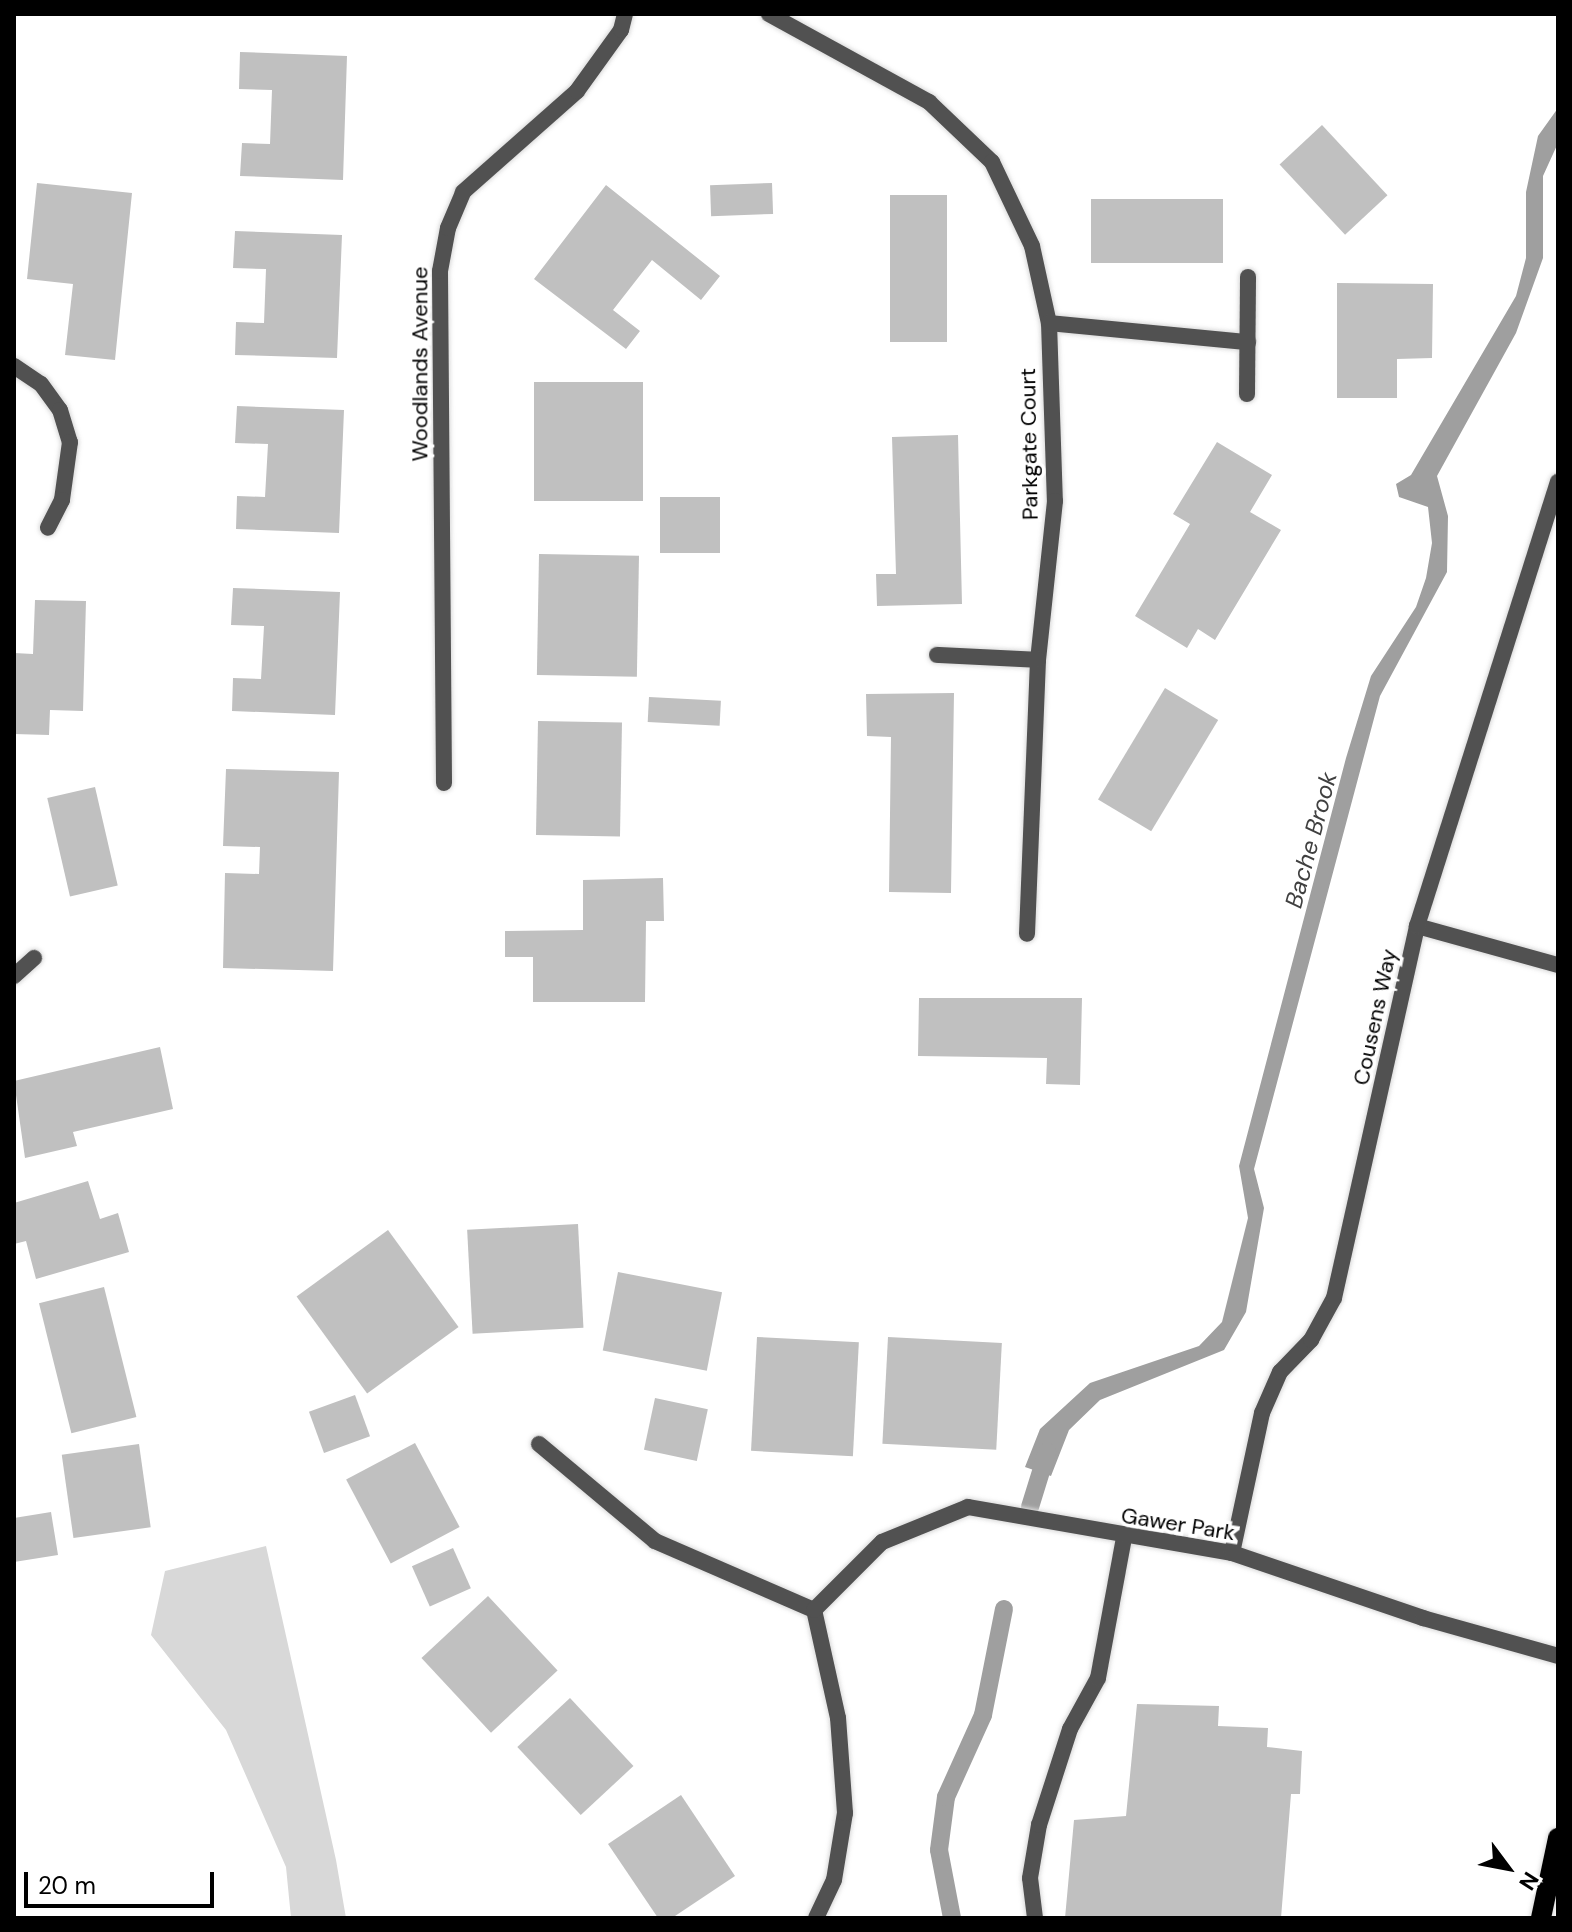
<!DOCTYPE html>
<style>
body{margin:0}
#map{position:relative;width:1572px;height:1932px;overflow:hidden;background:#fff;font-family:"DM Sans",sans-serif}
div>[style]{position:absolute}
.green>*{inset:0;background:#d8d8d8}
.water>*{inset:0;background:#9f9f9f}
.stream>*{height:18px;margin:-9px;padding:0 9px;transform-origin:9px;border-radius:9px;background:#9f9f9f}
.building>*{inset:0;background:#c0c0c0;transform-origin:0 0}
.roads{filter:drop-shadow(0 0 2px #dbdbdb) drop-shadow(0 0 2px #dbdbdb)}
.service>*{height:16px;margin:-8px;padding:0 8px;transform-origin:8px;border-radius:8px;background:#515151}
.minor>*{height:16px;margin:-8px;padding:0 8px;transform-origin:8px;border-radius:8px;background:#515151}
.primary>*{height:20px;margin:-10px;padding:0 10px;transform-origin:10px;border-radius:10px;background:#000}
span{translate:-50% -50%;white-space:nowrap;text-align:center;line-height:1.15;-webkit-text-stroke:7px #fff;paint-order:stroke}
.street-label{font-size:22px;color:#000}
.water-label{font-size:24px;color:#404040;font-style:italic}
.frame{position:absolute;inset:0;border:16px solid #000;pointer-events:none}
.north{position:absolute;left:1468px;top:1828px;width:80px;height:80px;-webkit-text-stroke:6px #fff;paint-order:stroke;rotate:122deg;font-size:22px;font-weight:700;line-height:32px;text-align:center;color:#000}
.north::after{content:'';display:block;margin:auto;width:28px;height:36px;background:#000;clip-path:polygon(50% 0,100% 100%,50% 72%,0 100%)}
.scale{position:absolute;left:24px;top:1872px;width:190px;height:36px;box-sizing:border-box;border:4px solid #000;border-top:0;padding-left:10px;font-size:24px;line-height:28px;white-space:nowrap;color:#000;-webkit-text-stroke:6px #fff;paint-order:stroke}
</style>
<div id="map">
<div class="green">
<i style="clip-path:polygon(266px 1546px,336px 1860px,346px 1918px,291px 1918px,286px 1867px,226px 1730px,151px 1635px,165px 1571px)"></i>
</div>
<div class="water">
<i style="clip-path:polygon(1558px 108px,1558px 143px,1543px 176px,1543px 258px,1516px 333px,1437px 476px,1448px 516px,1447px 572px,1380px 696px,1254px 1169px,1264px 1208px,1246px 1312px,1224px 1350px,1100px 1400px,1069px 1430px,1051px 1476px,1025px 1467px,1040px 1429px,1090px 1383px,1199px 1346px,1222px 1322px,1248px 1218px,1239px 1166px,1346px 758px,1371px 676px,1416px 607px,1426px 578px,1432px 543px,1428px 507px,1399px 497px,1396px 484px,1411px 475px,1516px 296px,1526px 258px,1526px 192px,1538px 136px)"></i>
</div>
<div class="stream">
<i style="left:1030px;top:1507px;width:58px;rotate:-72.8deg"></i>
<i style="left:952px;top:1918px;width:69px;rotate:-100.8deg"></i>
<i style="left:939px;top:1850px;width:53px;rotate:-82.5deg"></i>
<i style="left:946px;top:1797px;width:90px;rotate:-65.7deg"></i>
<i style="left:983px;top:1715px;width:108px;rotate:-78.8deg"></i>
</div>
<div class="building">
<i style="clip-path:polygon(240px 52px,347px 56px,343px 180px,240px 176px,242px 143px,270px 144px,272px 90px,239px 89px)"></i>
<i style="left:1322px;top:125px;width:96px;height:58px;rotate:47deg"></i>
<i style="clip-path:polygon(37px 183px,132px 193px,115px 360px,65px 355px,73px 284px,27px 279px)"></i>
<i style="left:772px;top:183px;width:31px;height:62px;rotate:88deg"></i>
<i style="clip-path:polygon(606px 185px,720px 276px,701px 300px,652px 260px,613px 310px,640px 331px,626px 349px,534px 279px)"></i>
<i style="left:890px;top:195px;width:57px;height:147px"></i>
<i style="left:1091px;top:199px;width:132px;height:64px"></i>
<i style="clip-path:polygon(235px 231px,342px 235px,337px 358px,235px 355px,236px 322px,264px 323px,266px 269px,233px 268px)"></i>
<i style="clip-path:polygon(1337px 283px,1433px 284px,1432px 358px,1397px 359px,1397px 398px,1337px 398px)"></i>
<i style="left:643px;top:382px;width:119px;height:109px;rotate:90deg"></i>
<i style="clip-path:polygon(237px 406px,344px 410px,339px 533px,236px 529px,237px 496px,265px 497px,268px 444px,235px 443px)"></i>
<i style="clip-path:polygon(958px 435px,962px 604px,877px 606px,876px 574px,896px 574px,892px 437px)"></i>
<i style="clip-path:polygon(1217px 442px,1272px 475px,1250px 512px,1281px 530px,1215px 640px,1198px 629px,1187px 648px,1135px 616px,1190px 524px,1173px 514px)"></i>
<i style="left:660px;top:497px;width:60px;height:56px"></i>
<i style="left:539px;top:554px;width:100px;height:121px;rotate:1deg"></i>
<i style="clip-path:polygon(233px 588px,340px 592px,335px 715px,232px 711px,233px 678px,261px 679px,264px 626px,231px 625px)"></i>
<i style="clip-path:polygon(35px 600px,86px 601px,83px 711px,50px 710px,49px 735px,14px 734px,14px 653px,33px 654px)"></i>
<i style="left:1165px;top:688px;width:62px;height:130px;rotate:31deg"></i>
<i style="clip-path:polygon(954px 693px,951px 893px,889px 892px,891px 737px,867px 736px,866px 694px)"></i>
<i style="left:649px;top:697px;width:72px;height:25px;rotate:3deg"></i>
<i style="left:538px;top:721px;width:84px;height:114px;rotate:1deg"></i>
<i style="clip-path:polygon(226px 769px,339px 772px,333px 971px,223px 968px,225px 873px,259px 874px,260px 847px,223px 846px)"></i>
<i style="left:95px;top:787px;width:101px;height:49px;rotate:77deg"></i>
<i style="clip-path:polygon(663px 878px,664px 921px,646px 921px,645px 1002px,533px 1002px,533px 957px,505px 957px,505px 931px,583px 930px,583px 880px)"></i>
<i style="clip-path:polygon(919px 998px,1082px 998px,1080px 1085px,1046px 1084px,1047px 1058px,918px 1056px)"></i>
<i style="clip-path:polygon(160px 1047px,173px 1109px,73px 1132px,77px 1146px,25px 1158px,14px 1081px)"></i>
<i style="clip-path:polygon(88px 1181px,100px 1219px,118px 1213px,129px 1252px,36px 1279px,26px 1241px,14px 1244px,14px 1203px)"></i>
<i style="left:578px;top:1224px;width:104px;height:111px;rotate:87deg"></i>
<i style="left:388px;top:1230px;width:120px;height:113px;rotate:54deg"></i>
<i style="left:618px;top:1272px;width:106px;height:80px;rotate:11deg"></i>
<i style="left:104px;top:1287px;width:134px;height:67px;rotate:76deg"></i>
<i style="left:757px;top:1337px;width:102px;height:114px;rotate:3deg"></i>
<i style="left:888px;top:1337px;width:114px;height:107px;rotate:3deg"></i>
<i style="left:355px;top:1395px;width:44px;height:49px;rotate:70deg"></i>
<i style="left:655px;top:1398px;width:54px;height:53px;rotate:12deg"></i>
<i style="left:415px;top:1443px;width:95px;height:78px;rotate:62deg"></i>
<i style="left:139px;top:1444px;width:84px;height:78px;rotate:82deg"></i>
<i style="clip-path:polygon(51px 1512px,58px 1555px,14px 1562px,14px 1518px)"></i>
<i style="left:453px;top:1548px;width:44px;height:45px;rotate:66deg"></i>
<i style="left:488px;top:1596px;width:102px;height:91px;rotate:47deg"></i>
<i style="left:570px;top:1698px;width:93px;height:72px;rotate:47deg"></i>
<i style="clip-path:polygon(1137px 1704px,1219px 1706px,1218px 1726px,1268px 1728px,1267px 1747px,1302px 1751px,1300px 1794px,1291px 1794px,1281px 1918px,1065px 1918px,1074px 1820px,1126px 1816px)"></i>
<i style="clip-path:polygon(681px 1795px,735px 1876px,672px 1918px,658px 1918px,608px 1844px)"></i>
</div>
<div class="roads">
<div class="service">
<i style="left:1417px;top:926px;width:146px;rotate:15.5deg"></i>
<i style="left:1035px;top:1918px;width:40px;rotate:-97.1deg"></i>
<i style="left:1030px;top:1878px;width:54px;rotate:-80.4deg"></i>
<i style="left:1039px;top:1825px;width:101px;rotate:-72.1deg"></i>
<i style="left:1070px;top:1729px;width:58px;rotate:-61.2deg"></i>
<i style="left:1098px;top:1678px;width:142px;rotate:-79.5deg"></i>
</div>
<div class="minor">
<i style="left:769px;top:14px;width:183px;rotate:28.8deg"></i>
<i style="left:929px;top:102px;width:87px;rotate:43.6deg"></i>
<i style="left:992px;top:162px;width:93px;rotate:64.5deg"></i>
<i style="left:1032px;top:246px;width:79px;rotate:77.6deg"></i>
<i style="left:1049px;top:323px;width:178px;rotate:88.1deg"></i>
<i style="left:1055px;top:501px;width:160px;rotate:96.1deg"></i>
<i style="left:1038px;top:660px;width:274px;rotate:92.3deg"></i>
<i style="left:1049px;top:323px;width:200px;rotate:5.5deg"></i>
<i style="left:14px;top:366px;width:32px;rotate:34deg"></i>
<i style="left:41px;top:384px;width:32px;rotate:54deg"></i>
<i style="left:60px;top:410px;width:34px;rotate:73deg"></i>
<i style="left:70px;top:442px;width:59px;rotate:97.9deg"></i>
<i style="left:62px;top:500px;width:31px;rotate:117deg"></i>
<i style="left:1247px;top:394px;width:117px;rotate:-89.5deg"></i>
<i style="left:937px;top:655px;width:101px;rotate:2.8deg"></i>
<i style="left:444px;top:783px;width:512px;rotate:-90.45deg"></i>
<i style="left:440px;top:271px;width:44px;rotate:-79.5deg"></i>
<i style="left:448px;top:228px;width:39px;rotate:-67deg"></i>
<i style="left:463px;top:192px;width:152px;rotate:-41.5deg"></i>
<i style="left:577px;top:91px;width:75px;rotate:-54.2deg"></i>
<i style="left:621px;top:30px;width:16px;rotate:-76deg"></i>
<i style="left:14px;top:976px;width:27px;rotate:-42deg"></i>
<i style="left:539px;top:1444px;width:151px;rotate:39.9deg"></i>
<i style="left:655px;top:1541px;width:173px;rotate:23.5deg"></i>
<i style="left:1232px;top:1553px;width:143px;rotate:-77.9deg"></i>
<i style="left:1262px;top:1413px;width:45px;rotate:-66.3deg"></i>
<i style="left:1280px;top:1372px;width:45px;rotate:-45.9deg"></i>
<i style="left:1311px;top:1340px;width:48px;rotate:-61.3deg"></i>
<i style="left:1334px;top:1298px;width:381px;rotate:-77.4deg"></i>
<i style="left:1417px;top:926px;width:466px;rotate:-72.4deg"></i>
<i style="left:816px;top:1918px;width:42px;rotate:-64.7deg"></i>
<i style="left:834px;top:1880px;width:68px;rotate:-80.7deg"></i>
<i style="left:845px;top:1813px;width:95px;rotate:-94.2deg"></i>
<i style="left:838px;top:1718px;width:111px;rotate:-102.5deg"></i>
<i style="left:814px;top:1610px;width:96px;rotate:-45deg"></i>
<i style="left:882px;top:1542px;width:93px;rotate:-22.1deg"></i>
<i style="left:968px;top:1507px;width:268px;rotate:9.9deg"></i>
<i style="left:1232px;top:1553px;width:202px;rotate:18.8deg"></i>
<i style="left:1423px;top:1618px;width:140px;rotate:15.7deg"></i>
</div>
<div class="primary">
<i style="left:1541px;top:1918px;width:82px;rotate:-78deg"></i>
</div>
</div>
<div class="street-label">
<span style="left:420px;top:364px;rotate:-90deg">Woodlands Avenue</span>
<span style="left:1029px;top:444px;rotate:-91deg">Parkgate Court</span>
<span style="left:1375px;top:1017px;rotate:-78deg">Cousens Way</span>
<span style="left:1178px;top:1524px;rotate:9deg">Gawer Park</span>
</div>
<div class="water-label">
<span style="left:1311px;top:840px;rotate:-75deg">Bache Brook</span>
</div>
<div class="frame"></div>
<div class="north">N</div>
<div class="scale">20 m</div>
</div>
